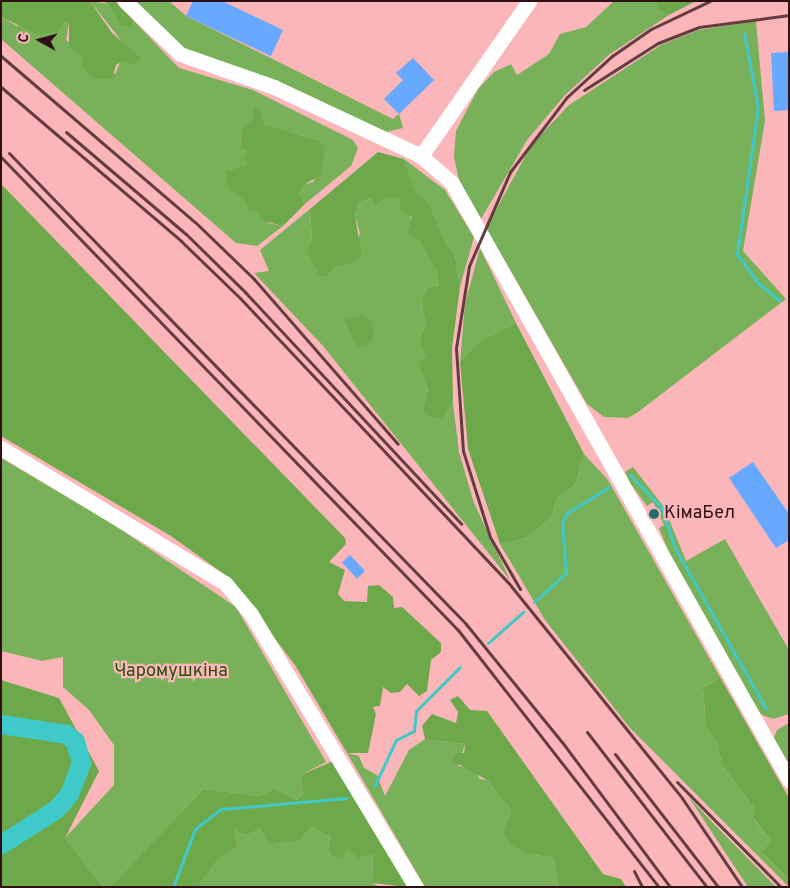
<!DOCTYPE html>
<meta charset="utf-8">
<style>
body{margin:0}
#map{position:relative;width:790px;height:888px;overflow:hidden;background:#fbb6ba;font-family:Overpass,sans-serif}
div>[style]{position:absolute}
.green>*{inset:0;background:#79b15b}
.forest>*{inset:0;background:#6da94a}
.stream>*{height:3px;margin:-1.5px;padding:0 1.5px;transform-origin:1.5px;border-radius:1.5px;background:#40c9c9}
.river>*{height:19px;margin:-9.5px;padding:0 9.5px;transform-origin:9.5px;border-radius:9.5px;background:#40c9c9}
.building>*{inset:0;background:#66a9ff;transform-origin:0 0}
.secondary>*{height:15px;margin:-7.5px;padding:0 7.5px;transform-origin:7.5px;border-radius:7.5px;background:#fff}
.rail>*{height:3px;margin:-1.5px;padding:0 1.5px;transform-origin:1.5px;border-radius:1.5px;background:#653c40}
.dots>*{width:14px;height:14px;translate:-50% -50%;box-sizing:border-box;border:2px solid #fbb6ba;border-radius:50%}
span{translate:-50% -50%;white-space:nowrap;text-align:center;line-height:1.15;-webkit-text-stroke:4.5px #fbb6ba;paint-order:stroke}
.poi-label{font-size:18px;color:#2f1014}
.left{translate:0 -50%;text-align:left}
.park-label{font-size:18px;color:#284f0b}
.frame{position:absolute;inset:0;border:2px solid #2f1014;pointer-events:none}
.north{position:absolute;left:15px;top:15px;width:50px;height:50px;-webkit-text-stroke:4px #fbb6ba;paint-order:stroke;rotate:277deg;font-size:14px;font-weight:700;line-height:20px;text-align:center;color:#2f1014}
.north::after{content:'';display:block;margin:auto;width:18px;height:22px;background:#2f1014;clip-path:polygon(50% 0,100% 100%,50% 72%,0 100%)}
</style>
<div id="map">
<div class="green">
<i style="clip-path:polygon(90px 1px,109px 4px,132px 26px,133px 20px,179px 68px,253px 90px,353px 140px,358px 148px,351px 166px,305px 204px,299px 194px,305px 184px,313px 182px,322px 165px,317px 140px,253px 121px,242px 127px,240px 148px,248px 151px,243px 199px,249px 211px,258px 211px,268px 223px,283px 226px,257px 246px,236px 243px,1px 39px,1px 17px,17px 26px,65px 22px,69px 23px,66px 40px,115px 74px,127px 48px)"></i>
<i style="clip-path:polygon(133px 1px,169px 1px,186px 16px,393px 119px,399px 114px,403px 128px,386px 132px,182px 48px)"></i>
<i style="clip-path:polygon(614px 1px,658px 1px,658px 10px,669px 15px,610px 54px,565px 95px,527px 140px,481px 219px,459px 180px,454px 157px,456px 131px,478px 89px,494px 72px,511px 64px,517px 75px,549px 54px,560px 34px,586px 27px)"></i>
<i style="clip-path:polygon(756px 21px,765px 121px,743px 251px,786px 299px,638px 412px,628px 418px,604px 417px,587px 404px,486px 228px,532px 144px,569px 105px,661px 45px,699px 30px)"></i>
<i style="clip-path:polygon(404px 159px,445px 190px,474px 237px,460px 287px,455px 255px,446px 244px,429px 203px,416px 195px)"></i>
<i style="clip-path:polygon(387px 197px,401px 197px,437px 272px,439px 285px,429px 287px,421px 301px,426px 324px,419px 341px,427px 351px,428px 389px,423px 410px,443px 418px,453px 403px,459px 452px,474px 503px,510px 580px,323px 346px,254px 273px,269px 271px,260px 250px,310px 209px,312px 241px,328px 276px,335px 267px,350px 264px,360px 233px,355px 216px,359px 203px,371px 198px,375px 207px)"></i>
<i style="clip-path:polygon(480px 248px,516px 323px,478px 342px,460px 362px,465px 304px)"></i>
<i style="clip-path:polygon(584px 454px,608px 480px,720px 677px,703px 688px,706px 727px,717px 742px,722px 765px,754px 808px,754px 820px,770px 840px,762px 852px,789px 879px,789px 887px,630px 728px,545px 620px,500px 544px,526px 538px,551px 518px,558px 497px,575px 485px)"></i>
<i style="clip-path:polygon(1px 458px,108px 521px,236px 607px,326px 762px,301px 775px,303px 795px,296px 800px,274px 788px,260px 796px,203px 789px,110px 887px,103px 887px,65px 838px,114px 785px,114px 745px,89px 710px,63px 687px,63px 657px,42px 661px,1px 651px)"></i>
<i style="clip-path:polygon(633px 467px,664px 507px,686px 561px,725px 539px,789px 650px,789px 714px,773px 719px,760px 714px,670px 555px,659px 528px,664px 525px,658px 512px,653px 502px,647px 506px,630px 483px,625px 472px)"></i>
<i style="clip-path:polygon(789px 723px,789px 767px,773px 741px,777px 730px)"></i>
<i style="clip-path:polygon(425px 739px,465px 744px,458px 766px,473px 768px,480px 779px,487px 780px,511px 810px,502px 832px,529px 854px,553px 858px,559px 887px,425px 887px,347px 753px,359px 756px,364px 768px,377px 775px,385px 796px,409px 750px)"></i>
<i style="clip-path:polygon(688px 796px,712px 822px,776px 887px,748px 887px)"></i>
<i style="clip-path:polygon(311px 827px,331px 837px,328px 850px,347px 847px,373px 854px,372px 883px,380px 887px,198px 887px,218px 859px,237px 848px,235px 831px,248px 835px,259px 828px,275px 844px,300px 841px)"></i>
</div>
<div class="forest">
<i style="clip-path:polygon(1px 1px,90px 1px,112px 33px,141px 58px,132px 65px,124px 61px,116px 65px,112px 79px,93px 79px,82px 66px,82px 55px,69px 47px,69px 23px,64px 22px,58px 32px,37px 34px,1px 17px)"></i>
<i style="clip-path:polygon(102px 1px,115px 1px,133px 20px,132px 26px,121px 25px,109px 4px)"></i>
<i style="clip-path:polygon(658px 1px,696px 1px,669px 15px,658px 10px)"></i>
<i style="clip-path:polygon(259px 108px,264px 124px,317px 140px,325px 147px,321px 175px,305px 184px,299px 194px,305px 204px,283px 226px,260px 220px,258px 211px,249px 211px,243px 199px,229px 190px,226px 172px,247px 165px,244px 157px,248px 151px,240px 148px,242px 127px,252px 121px,254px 109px)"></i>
<i style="clip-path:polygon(378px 152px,404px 159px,416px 194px,429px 203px,446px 244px,455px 255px,460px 287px,452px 348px,453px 403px,443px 418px,429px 417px,423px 410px,428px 389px,419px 362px,427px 356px,419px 341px,426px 324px,421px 300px,429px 287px,439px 285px,437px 272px,420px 241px,407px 233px,412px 217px,400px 209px,401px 197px,387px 197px,375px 207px,371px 198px,359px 203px,355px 216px,362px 257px,350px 264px,335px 267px,328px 276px,319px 275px,307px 250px,312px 241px,310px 209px)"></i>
<i style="clip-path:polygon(1px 184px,345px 538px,346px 544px,329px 562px,345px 570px,338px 594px,344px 601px,367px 602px,368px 586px,379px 585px,393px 597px,394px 608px,402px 607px,441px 643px,441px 652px,431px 660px,427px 691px,419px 696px,407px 684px,400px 692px,391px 693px,383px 687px,380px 706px,373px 707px,376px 714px,368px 753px,347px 753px,295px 665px,228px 577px,171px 536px,1px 436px)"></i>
<i style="clip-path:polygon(363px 315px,372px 322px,374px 336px,367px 345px,357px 347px,344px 320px)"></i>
<i style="clip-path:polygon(516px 323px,584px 454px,575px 485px,558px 497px,551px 518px,526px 538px,500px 544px,468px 449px,460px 362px,478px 342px)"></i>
<i style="clip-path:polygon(720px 677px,789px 798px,789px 879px,762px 852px,770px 840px,754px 819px,754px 808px,722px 765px,717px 742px,706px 727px,703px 688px)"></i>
<i style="clip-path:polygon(1px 680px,59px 698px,99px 771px,65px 838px,103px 887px,1px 887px)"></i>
<i style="clip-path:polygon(458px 696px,470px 710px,487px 711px,603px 874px,621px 879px,626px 887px,559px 887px,553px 858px,529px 854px,511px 845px,502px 832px,511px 810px,487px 780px,453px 761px,456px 753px,464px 753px,465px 744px,425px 739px,422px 726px,432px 714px,456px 723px,458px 712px,450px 700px)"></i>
<i style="clip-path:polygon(333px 761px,408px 887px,372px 883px,373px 854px,358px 858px,347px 848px,342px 858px,333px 857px,328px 850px,331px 837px,311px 827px,300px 841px,275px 844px,268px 843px,260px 828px,248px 835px,235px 831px,237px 848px,218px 859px,198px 887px,110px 887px,203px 789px,260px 796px,274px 788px,296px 800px,303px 795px,301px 775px)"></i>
</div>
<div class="stream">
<i style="left:744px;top:33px;width:75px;rotate:79.3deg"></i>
<i style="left:758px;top:107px;width:148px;rotate:98.1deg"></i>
<i style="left:737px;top:254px;width:36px;rotate:54deg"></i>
<i style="left:758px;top:283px;width:28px;rotate:39deg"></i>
<i style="left:630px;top:475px;width:45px;rotate:45.9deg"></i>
<i style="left:661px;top:507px;width:43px;rotate:71.1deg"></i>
<i style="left:675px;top:548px;width:185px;rotate:60.5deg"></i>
<i style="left:534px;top:602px;width:43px;rotate:-42.2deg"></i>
<i style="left:566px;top:573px;width:50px;rotate:-94.6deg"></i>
<i style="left:562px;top:523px;width:11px;rotate:-63deg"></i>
<i style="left:567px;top:513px;width:49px;rotate:-31.8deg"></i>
<i style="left:488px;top:643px;width:47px;rotate:-41.5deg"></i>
<i style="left:375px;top:785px;width:50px;rotate:-65deg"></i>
<i style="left:396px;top:740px;width:20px;rotate:-27deg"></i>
<i style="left:414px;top:731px;width:20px;rotate:-84deg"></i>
<i style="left:416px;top:711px;width:62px;rotate:-45deg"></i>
<i style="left:173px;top:887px;width:62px;rotate:-69.2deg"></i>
<i style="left:195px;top:829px;width:33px;rotate:-38deg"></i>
<i style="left:221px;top:809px;width:126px;rotate:-5deg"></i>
</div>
<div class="river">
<i style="left:1px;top:724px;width:66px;rotate:8.7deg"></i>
<i style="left:66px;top:734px;width:11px;rotate:38deg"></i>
<i style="left:75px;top:741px;width:23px;rotate:75deg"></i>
<i style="left:81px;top:763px;width:33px;rotate:111deg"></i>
<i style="left:69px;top:794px;width:20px;rotate:131deg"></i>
<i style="left:56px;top:809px;width:65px;rotate:147.5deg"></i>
</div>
<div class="building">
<i style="clip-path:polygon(193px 1px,222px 1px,283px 30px,271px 56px,186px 16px)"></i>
<i style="clip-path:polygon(789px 52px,789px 110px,774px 111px,771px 53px)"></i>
<i style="clip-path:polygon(413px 58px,434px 80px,399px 114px,384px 99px,403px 80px,396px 73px)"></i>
<i style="clip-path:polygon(753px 462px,789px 514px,789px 540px,776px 548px,729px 478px)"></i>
<i style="left:350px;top:555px;width:22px;height:11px;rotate:47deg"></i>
</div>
<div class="secondary">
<i style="left:125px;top:1px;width:76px;rotate:43.9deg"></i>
<i style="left:180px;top:54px;width:100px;rotate:19.3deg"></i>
<i style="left:274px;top:87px;width:162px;rotate:25.1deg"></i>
<i style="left:421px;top:156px;width:41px;rotate:41.1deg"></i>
<i style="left:452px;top:183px;width:686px;rotate:60.56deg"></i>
<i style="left:421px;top:156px;width:189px;rotate:-55.1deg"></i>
<i style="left:1px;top:448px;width:262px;rotate:31.1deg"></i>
<i style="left:225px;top:583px;width:40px;rotate:50deg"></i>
<i style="left:251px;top:614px;width:319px;rotate:58.9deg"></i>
</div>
<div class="rail">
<i style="left:1px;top:56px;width:255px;rotate:40.6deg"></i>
<i style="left:195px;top:222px;width:81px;rotate:44deg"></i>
<i style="left:253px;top:278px;width:220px;rotate:48.9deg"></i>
<i style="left:1px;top:87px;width:237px;rotate:40.5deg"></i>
<i style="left:181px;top:241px;width:82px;rotate:44deg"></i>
<i style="left:240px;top:298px;width:395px;rotate:46.7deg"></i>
<i style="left:511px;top:586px;width:272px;rotate:51.1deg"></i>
<i style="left:682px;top:798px;width:107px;rotate:56deg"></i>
<i style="left:584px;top:90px;width:88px;rotate:-32.4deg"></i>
<i style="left:658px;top:43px;width:44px;rotate:-21.3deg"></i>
<i style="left:699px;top:27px;width:91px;rotate:-7.6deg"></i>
<i style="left:66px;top:132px;width:157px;rotate:40.4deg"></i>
<i style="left:186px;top:234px;width:83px;rotate:44.5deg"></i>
<i style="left:245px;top:292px;width:317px;rotate:47deg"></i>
<i style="left:9px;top:153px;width:656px;rotate:45.86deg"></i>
<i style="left:466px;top:624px;width:152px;rotate:50.9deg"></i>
<i style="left:562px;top:742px;width:181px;rotate:53.3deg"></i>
<i style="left:1px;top:157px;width:658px;rotate:45.99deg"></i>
<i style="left:458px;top:630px;width:326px;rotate:52deg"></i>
<i style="left:520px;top:589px;width:60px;rotate:-120deg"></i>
<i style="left:490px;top:537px;width:90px;rotate:-107.4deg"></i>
<i style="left:463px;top:451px;width:103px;rotate:-93.9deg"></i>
<i style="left:456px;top:348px;width:83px;rotate:-81deg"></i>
<i style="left:469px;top:266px;width:103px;rotate:-66.4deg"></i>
<i style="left:510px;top:172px;width:94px;rotate:-52.8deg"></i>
<i style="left:567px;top:97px;width:61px;rotate:-42.3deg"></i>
<i style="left:612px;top:56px;width:47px;rotate:-34.7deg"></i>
<i style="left:651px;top:29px;width:65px;rotate:-25.4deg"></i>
<i style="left:587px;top:732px;width:196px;rotate:52.3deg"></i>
<i style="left:615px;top:754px;width:168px;rotate:52.2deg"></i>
<i style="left:677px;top:782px;width:148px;rotate:45.3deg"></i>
<i style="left:634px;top:871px;width:18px;rotate:63deg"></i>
</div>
<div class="dots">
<i style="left:654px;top:514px;background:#216d6d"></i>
</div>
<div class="poi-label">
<span class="left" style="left:664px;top:514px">КімаБел</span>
</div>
<div class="park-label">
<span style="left:171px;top:672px">Чаромушкіна</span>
</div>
<div class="frame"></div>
<div class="north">С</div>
</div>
